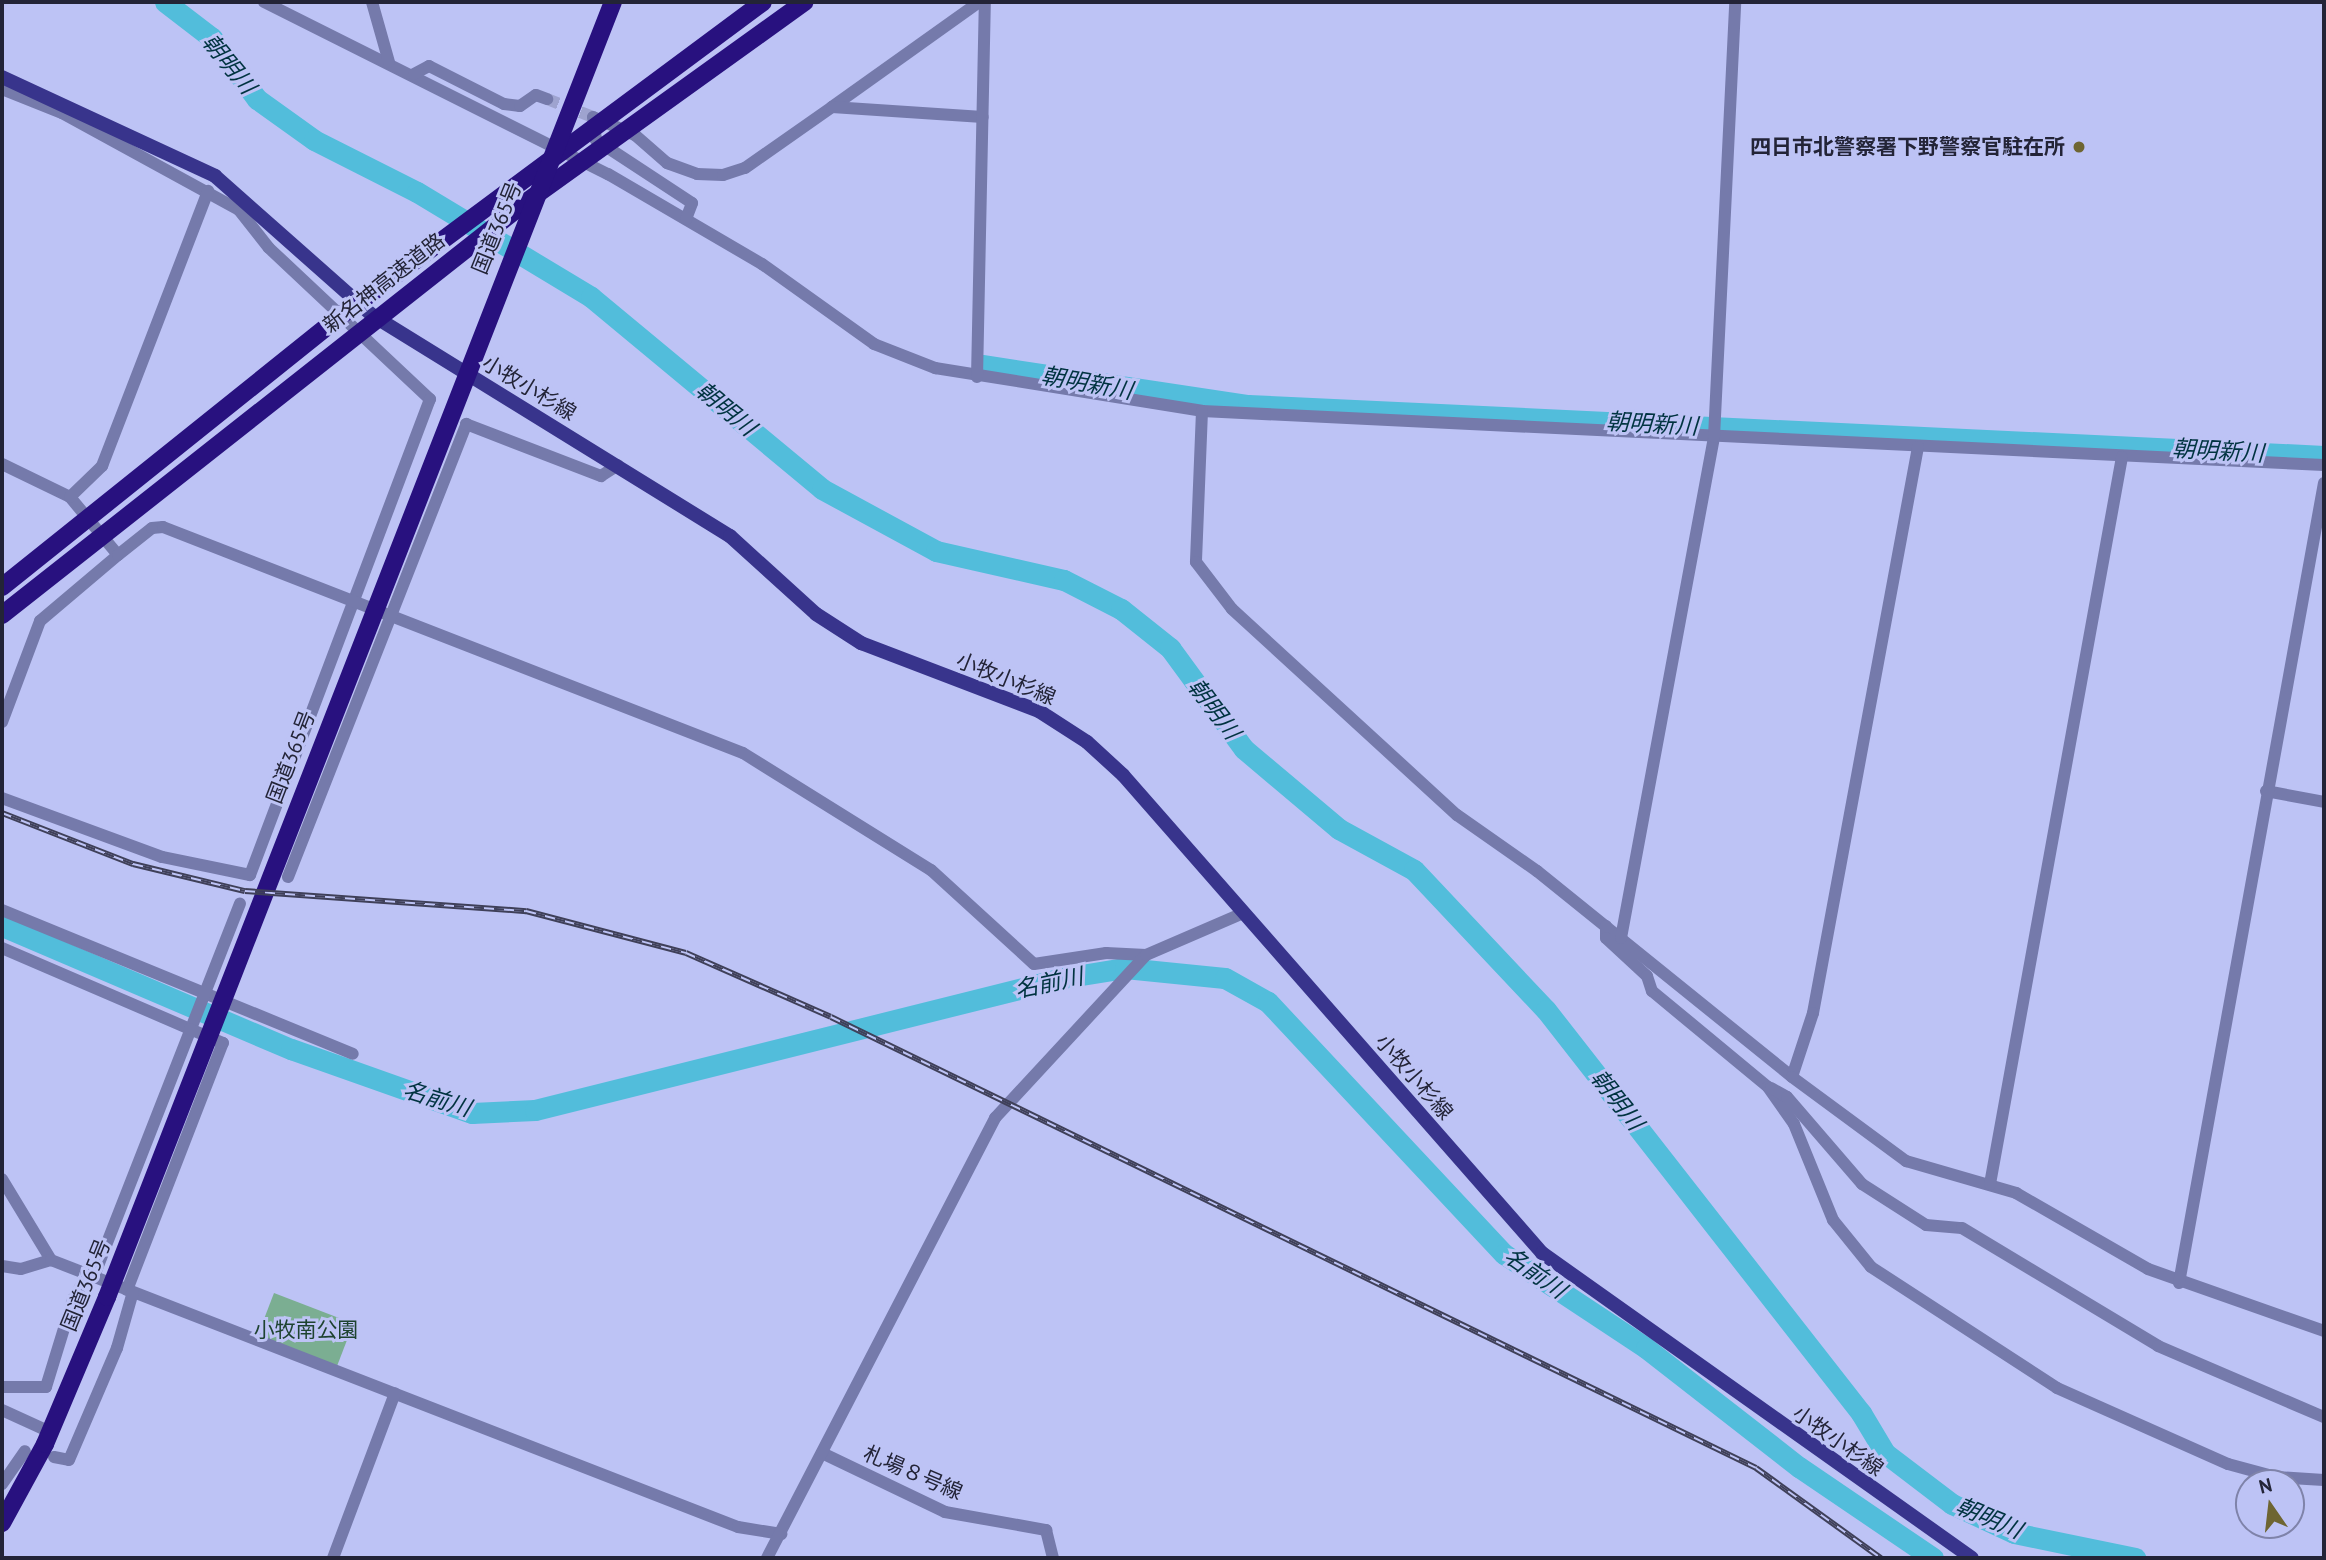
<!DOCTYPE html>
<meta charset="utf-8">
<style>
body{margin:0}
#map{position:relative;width:2326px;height:1560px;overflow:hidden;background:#bdc3f5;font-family:"PT Sans","Noto Sans JP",sans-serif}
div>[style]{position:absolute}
.green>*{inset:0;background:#7bae92;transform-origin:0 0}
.river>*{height:21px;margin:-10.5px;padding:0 10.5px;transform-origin:10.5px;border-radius:10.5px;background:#52bddb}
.minor-tunnel>*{height:12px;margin-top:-6px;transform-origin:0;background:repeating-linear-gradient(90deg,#9ea3cf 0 12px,transparent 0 18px)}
.minor>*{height:12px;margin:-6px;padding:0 6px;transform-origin:6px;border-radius:6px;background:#757aab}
.major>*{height:14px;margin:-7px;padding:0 7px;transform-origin:7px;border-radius:7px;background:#38348c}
.highway>*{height:18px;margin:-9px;padding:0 9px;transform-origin:9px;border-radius:9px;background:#28117f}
.rail>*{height:6px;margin-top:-3px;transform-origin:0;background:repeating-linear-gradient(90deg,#bdc3f5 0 10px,#3f4059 0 20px);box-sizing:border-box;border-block:2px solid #3f4059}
.dots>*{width:19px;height:19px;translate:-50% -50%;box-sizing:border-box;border:4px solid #bdc3f5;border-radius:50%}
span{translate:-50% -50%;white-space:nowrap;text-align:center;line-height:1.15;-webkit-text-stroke:6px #bdc3f5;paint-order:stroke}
.poi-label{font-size:21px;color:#232437;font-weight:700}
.right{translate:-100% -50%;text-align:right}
.street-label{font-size:21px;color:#232437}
.park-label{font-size:21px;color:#1e4330}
.water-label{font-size:23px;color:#003340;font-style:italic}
.frame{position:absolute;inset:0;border:4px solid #232437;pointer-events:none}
.north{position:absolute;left:2235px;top:1469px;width:70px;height:70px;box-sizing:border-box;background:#bdc3f5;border:2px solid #7f83a9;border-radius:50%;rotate:346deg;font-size:19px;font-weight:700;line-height:28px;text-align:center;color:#232437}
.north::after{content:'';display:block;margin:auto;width:24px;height:32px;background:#6e6532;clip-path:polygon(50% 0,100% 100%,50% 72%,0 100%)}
</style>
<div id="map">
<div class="green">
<i style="left:274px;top:1293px;width:85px;height:46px;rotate:21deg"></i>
</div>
<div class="river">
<i style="left:165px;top:2px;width:59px;rotate:37.5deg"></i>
<i style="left:212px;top:38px;width:76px;rotate:53.6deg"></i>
<i style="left:257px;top:99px;width:70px;rotate:35.7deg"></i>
<i style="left:314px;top:140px;width:115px;rotate:26.8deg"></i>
<i style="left:417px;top:192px;width:203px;rotate:31.1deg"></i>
<i style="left:591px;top:297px;width:300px;rotate:39.7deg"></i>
<i style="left:822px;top:489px;width:130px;rotate:28.5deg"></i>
<i style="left:936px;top:551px;width:131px;rotate:12.8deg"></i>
<i style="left:1064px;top:580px;width:64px;rotate:27deg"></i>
<i style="left:1121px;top:609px;width:63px;rotate:38.5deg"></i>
<i style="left:1170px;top:648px;width:125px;rotate:53.8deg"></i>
<i style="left:1244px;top:749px;width:124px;rotate:40.1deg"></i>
<i style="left:1339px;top:829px;width:85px;rotate:28.7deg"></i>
<i style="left:1414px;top:870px;width:192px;rotate:46.7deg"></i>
<i style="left:1546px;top:1010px;width:512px;rotate:51.99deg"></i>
<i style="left:1861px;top:1413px;width:47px;rotate:59deg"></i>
<i style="left:1885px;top:1453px;width:84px;rotate:37.3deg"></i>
<i style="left:1952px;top:1504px;width:68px;rotate:25.1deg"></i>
<i style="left:2014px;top:1533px;width:124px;rotate:11.7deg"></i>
<i style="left:982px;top:365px;width:269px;rotate:8.6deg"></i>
<i style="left:1248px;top:405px;width:1077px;rotate:2.71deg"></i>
<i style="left:2px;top:926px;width:314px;rotate:23.1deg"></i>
<i style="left:291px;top:1049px;width:192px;rotate:19.5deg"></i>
<i style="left:472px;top:1113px;width:63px;rotate:-2.7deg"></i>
<i style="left:535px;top:1110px;width:544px;rotate:-14.04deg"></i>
<i style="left:1063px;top:978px;width:63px;rotate:-9.2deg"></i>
<i style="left:1125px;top:968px;width:100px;rotate:5.7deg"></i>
<i style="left:1225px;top:978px;width:49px;rotate:29.2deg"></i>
<i style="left:1268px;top:1002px;width:345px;rotate:46.9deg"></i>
<i style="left:1504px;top:1254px;width:170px;rotate:33.5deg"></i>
<i style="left:1646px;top:1348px;width:194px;rotate:37.9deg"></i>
<i style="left:1799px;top:1467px;width:162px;rotate:34.2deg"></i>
</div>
<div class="minor-tunnel">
<i style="left:547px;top:99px;width:49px;rotate:21.4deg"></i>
</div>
<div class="minor">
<i style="left:264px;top:2px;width:385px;rotate:26.6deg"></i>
<i style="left:608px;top:174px;width:178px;rotate:30.3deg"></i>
<i style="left:762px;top:264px;width:138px;rotate:35.5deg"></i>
<i style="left:874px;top:344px;width:66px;rotate:21.5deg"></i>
<i style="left:935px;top:368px;width:270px;rotate:9.1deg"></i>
<i style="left:1202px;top:411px;width:1123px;rotate:2.76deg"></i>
<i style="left:372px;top:2px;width:62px;rotate:74.2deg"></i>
<i style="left:414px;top:74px;width:17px;rotate:-28deg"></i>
<i style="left:429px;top:66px;width:84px;rotate:26.9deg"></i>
<i style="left:504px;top:104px;width:16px;rotate:7deg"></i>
<i style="left:520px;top:106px;width:19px;rotate:-35deg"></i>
<i style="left:536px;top:95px;width:12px;rotate:20deg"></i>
<i style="left:2px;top:89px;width:65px;rotate:21.8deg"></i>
<i style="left:62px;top:113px;width:202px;rotate:28.7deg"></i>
<i style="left:239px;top:210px;width:48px;rotate:51.7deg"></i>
<i style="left:269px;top:248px;width:221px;rotate:43.2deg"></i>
<i style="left:430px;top:399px;width:509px;rotate:110.71deg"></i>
<i style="left:250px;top:875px;width:90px;rotate:-168.4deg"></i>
<i style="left:162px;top:857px;width:171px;rotate:-159.8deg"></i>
<i style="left:832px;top:107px;width:181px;rotate:-35.5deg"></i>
<i style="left:686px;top:219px;width:17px;rotate:-69deg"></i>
<i style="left:692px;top:203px;width:115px;rotate:-146.7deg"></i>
<i style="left:596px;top:140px;width:23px;rotate:-97deg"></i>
<i style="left:593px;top:117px;width:46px;rotate:23.2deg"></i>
<i style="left:635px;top:135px;width:43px;rotate:41.2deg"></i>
<i style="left:667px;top:163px;width:32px;rotate:20deg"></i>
<i style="left:697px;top:174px;width:26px;rotate:2deg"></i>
<i style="left:723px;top:175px;width:23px;rotate:-18deg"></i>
<i style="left:745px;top:168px;width:106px;rotate:-35deg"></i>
<i style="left:832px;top:107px;width:151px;rotate:3.8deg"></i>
<i style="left:977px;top:377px;width:375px;rotate:-88.8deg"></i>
<i style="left:1202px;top:411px;width:151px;rotate:92.3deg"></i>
<i style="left:1196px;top:562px;width:59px;rotate:52.5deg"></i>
<i style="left:1232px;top:609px;width:305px;rotate:42.5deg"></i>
<i style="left:1457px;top:815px;width:98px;rotate:35deg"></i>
<i style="left:1537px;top:871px;width:328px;rotate:38.9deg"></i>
<i style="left:1918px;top:447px;width:576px;rotate:100.51deg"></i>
<i style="left:1813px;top:1013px;width:67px;rotate:108.2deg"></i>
<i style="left:1792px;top:1077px;width:142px;rotate:36.4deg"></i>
<i style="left:1906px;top:1161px;width:115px;rotate:16.2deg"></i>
<i style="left:2016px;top:1193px;width:152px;rotate:29.9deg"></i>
<i style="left:2148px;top:1269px;width:187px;rotate:19.4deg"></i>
<i style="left:2px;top:464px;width:76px;rotate:25.9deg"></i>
<i style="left:70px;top:497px;width:75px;rotate:50.4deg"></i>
<i style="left:118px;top:555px;width:102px;rotate:139.8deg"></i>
<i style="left:40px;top:621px;width:108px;rotate:110.6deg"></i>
<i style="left:70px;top:497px;width:45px;rotate:-44.1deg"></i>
<i style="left:102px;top:466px;width:295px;rotate:-68.9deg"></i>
<i style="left:118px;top:555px;width:43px;rotate:-38.5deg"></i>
<i style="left:152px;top:528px;width:11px;rotate:-5deg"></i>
<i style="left:163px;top:527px;width:622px;rotate:21.29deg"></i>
<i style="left:743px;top:753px;width:221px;rotate:31.9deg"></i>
<i style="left:931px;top:870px;width:139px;rotate:42.4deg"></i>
<i style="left:1034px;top:964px;width:73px;rotate:-8.7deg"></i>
<i style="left:1106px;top:953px;width:40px;rotate:2.9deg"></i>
<i style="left:2266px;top:791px;width:59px;rotate:10.7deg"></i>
<i style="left:288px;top:877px;width:487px;rotate:-68.5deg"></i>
<i style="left:466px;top:424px;width:145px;rotate:21.1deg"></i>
<i style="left:601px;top:476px;width:20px;rotate:-33deg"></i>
<i style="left:2px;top:910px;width:379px;rotate:22.3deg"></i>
<i style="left:1606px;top:926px;width:12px;rotate:90deg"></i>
<i style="left:1606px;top:938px;width:56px;rotate:42.8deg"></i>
<i style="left:1647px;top:976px;width:16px;rotate:72deg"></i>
<i style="left:1652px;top:991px;width:151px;rotate:39.6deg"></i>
<i style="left:1768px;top:1087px;width:45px;rotate:54.9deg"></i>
<i style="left:1794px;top:1124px;width:104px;rotate:67.9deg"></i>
<i style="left:1833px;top:1220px;width:60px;rotate:51deg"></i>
<i style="left:1871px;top:1267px;width:222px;rotate:33deg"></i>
<i style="left:2057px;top:1388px;width:187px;rotate:24deg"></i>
<i style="left:2228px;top:1464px;width:50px;rotate:15.2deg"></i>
<i style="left:2276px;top:1477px;width:48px;rotate:3.6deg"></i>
<i style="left:1621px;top:938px;width:510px;rotate:-79.48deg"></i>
<i style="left:1714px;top:437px;width:436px;rotate:-87.2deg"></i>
<i style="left:2px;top:948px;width:202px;rotate:23.3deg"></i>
<i style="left:1771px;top:1088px;width:18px;rotate:29deg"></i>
<i style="left:1787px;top:1097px;width:115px;rotate:49.2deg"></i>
<i style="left:1862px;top:1184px;width:76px;rotate:32.6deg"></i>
<i style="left:1926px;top:1225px;width:36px;rotate:5deg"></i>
<i style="left:1962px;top:1228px;width:229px;rotate:31deg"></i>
<i style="left:2158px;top:1346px;width:181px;rotate:23.2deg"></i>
<i style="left:2px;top:1179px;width:95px;rotate:58.8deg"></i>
<i style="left:1990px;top:1184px;width:739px;rotate:-79.71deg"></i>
<i style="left:2px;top:1266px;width:19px;rotate:9deg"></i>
<i style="left:21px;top:1269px;width:31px;rotate:-17deg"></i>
<i style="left:51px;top:1260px;width:737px;rotate:21.24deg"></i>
<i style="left:738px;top:1527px;width:44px;rotate:9.2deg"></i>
<i style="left:94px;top:1276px;width:400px;rotate:-68.6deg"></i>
<i style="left:2179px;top:1283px;width:813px;rotate:-79.73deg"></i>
<i style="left:127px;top:1290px;width:265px;rotate:-68.8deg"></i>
<i style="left:223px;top:1043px;width:36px;rotate:-157deg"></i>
<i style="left:2px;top:1387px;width:44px"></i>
<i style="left:46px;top:1387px;width:92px;rotate:-72.9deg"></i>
<i style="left:73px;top:1299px;width:28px;rotate:-58deg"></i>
<i style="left:2px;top:1410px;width:53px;rotate:24.6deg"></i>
<i style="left:822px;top:1453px;width:136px;rotate:25.6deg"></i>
<i style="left:945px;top:1512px;width:103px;rotate:10.1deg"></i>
<i style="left:1046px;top:1530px;width:29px;rotate:76deg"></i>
<i style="left:54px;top:1457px;width:15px;rotate:11deg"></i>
<i style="left:69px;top:1460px;width:122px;rotate:-66.8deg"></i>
<i style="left:117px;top:1348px;width:58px;rotate:-74.1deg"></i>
<i style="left:2px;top:1484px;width:40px;rotate:-55.1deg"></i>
<i style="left:333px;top:1558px;width:176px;rotate:-69.4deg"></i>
<i style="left:767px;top:1558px;width:496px;rotate:-62.6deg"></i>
<i style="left:995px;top:1118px;width:222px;rotate:-47.2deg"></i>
<i style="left:1146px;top:955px;width:106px;rotate:-23.4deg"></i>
</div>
<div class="major">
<i style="left:2px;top:77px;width:235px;rotate:24.9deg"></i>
<i style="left:215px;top:176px;width:210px;rotate:41.5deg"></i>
<i style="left:372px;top:315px;width:421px;rotate:31.7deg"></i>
<i style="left:730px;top:536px;width:116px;rotate:42.2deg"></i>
<i style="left:816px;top:614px;width:54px;rotate:32.8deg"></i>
<i style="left:861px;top:643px;width:191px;rotate:20.9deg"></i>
<i style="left:1039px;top:711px;width:57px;rotate:32.9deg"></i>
<i style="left:1087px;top:742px;width:49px;rotate:42.5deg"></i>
<i style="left:1123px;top:775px;width:636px;rotate:48.76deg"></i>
<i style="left:1542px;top:1253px;width:527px;rotate:35.35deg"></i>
</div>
<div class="highway">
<i style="left:2px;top:587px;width:422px;rotate:-38.7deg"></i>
<i style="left:331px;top:323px;width:538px;rotate:-36.61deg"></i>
<i style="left:2px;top:615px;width:662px;rotate:-38.25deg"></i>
<i style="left:522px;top:205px;width:348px;rotate:-35.7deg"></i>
<i style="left:2px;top:1523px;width:90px;rotate:-61.4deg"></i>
<i style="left:45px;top:1444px;width:160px;rotate:-67.1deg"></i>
<i style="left:107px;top:1297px;width:1390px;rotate:-68.66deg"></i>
</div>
<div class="rail">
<i style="left:2px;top:813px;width:141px;rotate:21.3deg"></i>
<i style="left:133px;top:864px;width:115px;rotate:13.6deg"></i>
<i style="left:245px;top:891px;width:282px;rotate:4.1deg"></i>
<i style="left:526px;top:911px;width:165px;rotate:14.7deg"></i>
<i style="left:686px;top:953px;width:158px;rotate:23.8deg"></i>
<i style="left:831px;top:1017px;width:1029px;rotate:25.99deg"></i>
<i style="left:1756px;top:1468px;width:154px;rotate:35.8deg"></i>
</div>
<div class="dots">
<i style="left:2079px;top:147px;background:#6e6532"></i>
</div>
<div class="poi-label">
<span class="right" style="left:2065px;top:147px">四日市北警察署下野警察官駐在所</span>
</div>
<div class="street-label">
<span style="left:497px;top:228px;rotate:-68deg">国道365号</span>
<span style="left:384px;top:283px;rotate:-38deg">新名神高速道路</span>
<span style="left:529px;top:388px;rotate:31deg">小牧小杉線</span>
<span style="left:1006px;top:679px;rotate:22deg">小牧小杉線</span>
<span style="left:291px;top:757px;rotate:-69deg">国道365号</span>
<span style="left:1414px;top:1077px;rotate:49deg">小牧小杉線</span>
<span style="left:86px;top:1285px;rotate:-68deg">国道365号</span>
<span style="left:1838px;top:1441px;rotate:35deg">小牧小杉線</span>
<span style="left:913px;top:1473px;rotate:23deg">札場８号線</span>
</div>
<div class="park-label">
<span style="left:306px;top:1330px">小牧南公園</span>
</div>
<div class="water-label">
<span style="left:229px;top:64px;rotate:51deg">朝明川</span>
<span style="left:1087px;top:383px;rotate:10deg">朝明新川</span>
<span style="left:726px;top:409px;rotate:40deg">朝明川</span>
<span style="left:1652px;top:424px;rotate:3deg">朝明新川</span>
<span style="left:2218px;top:451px;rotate:3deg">朝明新川</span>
<span style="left:1214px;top:709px;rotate:53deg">朝明川</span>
<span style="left:1049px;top:983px;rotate:-12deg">名前川</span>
<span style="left:437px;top:1099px;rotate:17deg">名前川</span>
<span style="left:1617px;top:1100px;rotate:52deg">朝明川</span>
<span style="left:1535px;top:1273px;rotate:35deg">名前川</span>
<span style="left:1989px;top:1518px;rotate:23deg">朝明川</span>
</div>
<div class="frame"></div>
<div class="north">N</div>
</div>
